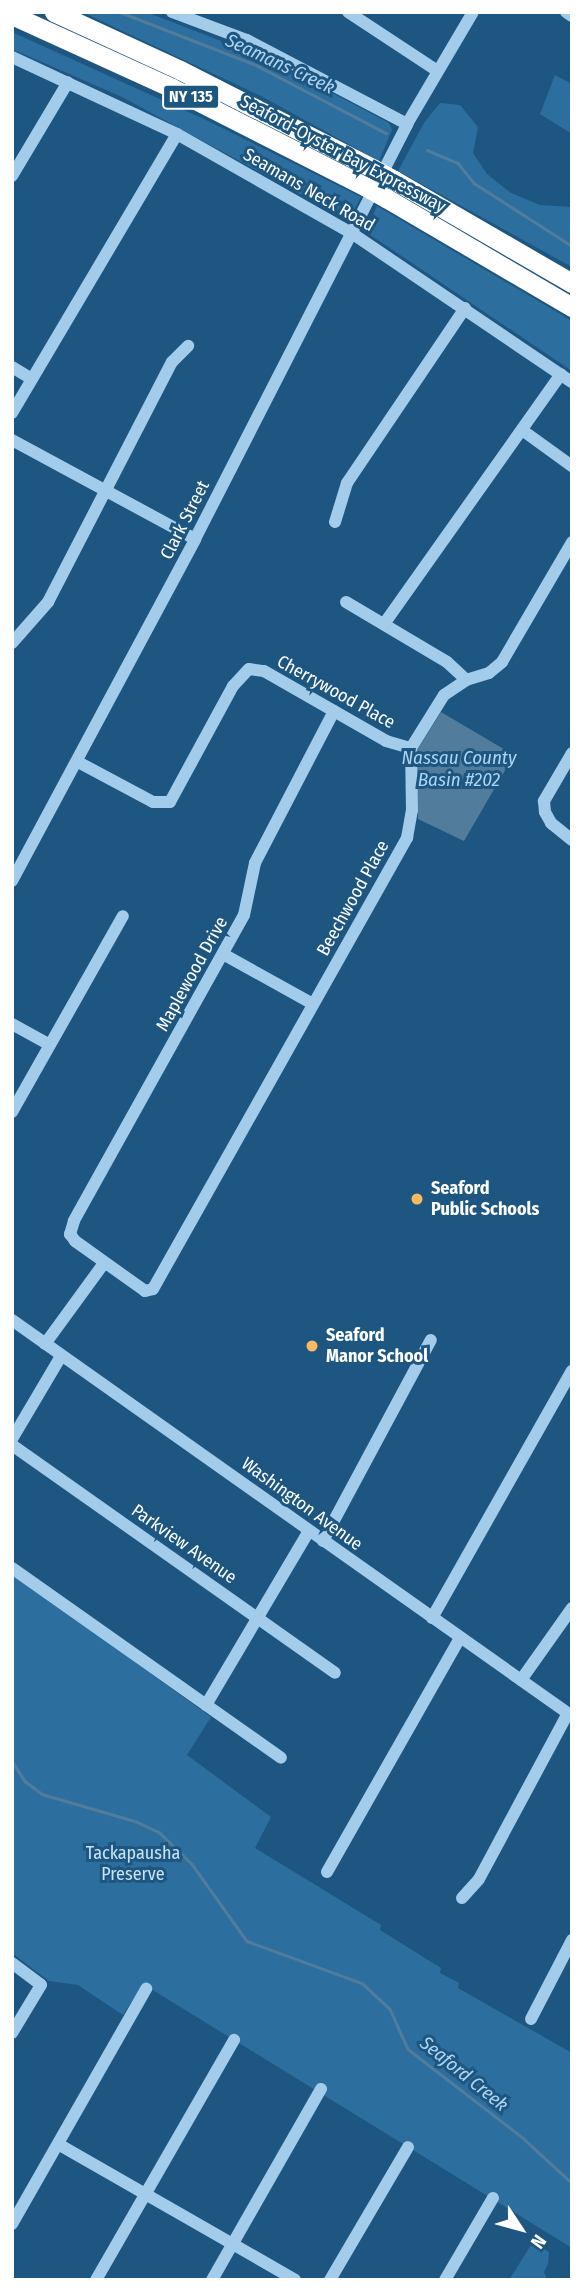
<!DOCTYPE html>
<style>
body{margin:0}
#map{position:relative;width:584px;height:2292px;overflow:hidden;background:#1d5681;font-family:"Fira Sans Condensed",sans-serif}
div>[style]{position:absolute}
.green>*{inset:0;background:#2c6f9e}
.water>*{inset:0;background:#527c9b}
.stream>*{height:2.5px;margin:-1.25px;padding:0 1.25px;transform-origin:1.25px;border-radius:1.25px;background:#527c9b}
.minor>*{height:12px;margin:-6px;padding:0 6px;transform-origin:6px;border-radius:6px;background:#a2cce9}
.highway>*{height:19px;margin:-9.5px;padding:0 9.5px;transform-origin:9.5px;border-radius:9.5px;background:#fff}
.highway-bridge>*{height:19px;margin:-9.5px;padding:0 9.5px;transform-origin:9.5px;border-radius:9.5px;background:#fff}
.dots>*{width:19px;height:19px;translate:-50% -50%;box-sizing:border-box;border:4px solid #1d5681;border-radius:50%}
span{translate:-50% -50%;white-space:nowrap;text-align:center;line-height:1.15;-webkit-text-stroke:6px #1d5681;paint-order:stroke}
.shield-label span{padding:2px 5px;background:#1d5681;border:2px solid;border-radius:5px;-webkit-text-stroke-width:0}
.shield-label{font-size:16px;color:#fff;font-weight:700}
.street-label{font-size:18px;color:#fff}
.poi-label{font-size:18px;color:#fff;font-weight:700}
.left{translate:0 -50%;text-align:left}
.park-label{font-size:18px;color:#c6e3f7}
.water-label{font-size:19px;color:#add5f1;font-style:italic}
.frame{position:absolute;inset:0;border:14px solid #fff;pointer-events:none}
.north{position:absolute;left:486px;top:2194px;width:70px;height:70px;-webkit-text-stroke:5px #1d5681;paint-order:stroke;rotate:126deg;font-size:19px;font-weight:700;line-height:28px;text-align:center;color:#fff}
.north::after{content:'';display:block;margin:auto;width:24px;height:32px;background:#fff;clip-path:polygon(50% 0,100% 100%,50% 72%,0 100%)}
</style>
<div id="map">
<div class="green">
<i style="clip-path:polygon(82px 12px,146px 12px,270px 60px,389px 123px,392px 130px,379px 161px,263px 97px)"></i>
<i style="clip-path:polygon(12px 32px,206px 120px,361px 197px,350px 217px,342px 217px,122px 97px,12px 49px)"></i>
<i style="clip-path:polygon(555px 75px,572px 84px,572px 134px,540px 114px)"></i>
<i style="clip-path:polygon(440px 103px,460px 105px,478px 127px,473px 153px,487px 174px,511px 193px,540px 205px,572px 207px,572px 267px,398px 171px,424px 123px)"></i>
<i style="clip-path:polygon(377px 206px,572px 321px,572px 371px,369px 234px,369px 223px)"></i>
<i style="clip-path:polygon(12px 1574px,211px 1717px,187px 1755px,271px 1817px,255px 1848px,381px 1925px,380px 1930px,441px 1968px,440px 1973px,459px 1983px,458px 1988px,572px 2053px,572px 2248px,143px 1984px,123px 2015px,78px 1985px,49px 1981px,12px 1953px)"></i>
<i style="clip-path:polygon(531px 2245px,538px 2245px,549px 2252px,548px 2264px,544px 2272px,547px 2280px,509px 2280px)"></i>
</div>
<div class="water">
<i style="clip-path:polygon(441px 712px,514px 755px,464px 841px,418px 819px,417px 750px)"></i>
</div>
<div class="stream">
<i style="left:120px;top:12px;width:146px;rotate:21.3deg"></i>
<i style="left:256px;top:65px;width:147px;rotate:27.6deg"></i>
<i style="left:427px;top:150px;width:34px;rotate:23deg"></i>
<i style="left:458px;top:163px;width:26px;rotate:51deg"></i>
<i style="left:474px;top:183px;width:117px;rotate:32.7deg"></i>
<i style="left:12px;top:1761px;width:24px;rotate:57deg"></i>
<i style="left:25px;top:1781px;width:21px;rotate:37deg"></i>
<i style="left:42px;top:1794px;width:97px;rotate:16.2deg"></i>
<i style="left:135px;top:1821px;width:26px;rotate:25deg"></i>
<i style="left:159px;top:1832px;width:46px;rotate:44.1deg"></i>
<i style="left:192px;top:1864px;width:95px;rotate:54.5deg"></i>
<i style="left:247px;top:1941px;width:122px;rotate:20.1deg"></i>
<i style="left:362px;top:1983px;width:38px;rotate:43deg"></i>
<i style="left:390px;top:2009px;width:44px;rotate:65.8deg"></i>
<i style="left:408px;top:2049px;width:145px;rotate:37.7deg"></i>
<i style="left:523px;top:2138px;width:67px;rotate:42.6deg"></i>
</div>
<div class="minor">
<i style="left:172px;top:12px;width:80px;rotate:20.5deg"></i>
<i style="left:247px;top:40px;width:181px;rotate:27.7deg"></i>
<i style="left:348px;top:12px;width:105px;rotate:33.4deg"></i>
<i style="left:566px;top:12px;width:7px;rotate:34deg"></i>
<i style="left:12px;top:57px;width:182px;rotate:25deg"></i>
<i style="left:177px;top:134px;width:202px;rotate:29.6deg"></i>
<i style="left:353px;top:234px;width:264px;rotate:34.1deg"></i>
<i style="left:12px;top:176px;width:109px;rotate:-59.2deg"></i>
<i style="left:12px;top:367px;width:23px;rotate:31deg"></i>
<i style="left:12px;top:413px;width:324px;rotate:-59.4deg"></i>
<i style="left:522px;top:430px;width:62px;rotate:35.8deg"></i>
<i style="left:12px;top:440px;width:208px;rotate:28.4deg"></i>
<i style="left:335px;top:522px;width:41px;rotate:-72.9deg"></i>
<i style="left:347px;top:483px;width:211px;rotate:-56deg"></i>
<i style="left:346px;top:602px;width:117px;rotate:30.7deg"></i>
<i style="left:447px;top:662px;width:26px;rotate:43deg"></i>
<i style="left:384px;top:624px;width:306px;rotate:-54.7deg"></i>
<i style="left:12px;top:643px;width:55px;rotate:-48.7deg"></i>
<i style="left:48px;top:602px;width:270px;rotate:-62.7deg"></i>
<i style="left:172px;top:362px;width:23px;rotate:-45deg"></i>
<i style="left:334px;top:711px;width:171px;rotate:117.5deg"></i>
<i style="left:255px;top:863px;width:53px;rotate:101.9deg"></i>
<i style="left:244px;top:915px;width:350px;rotate:119.1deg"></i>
<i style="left:74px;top:1221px;width:14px;rotate:107deg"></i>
<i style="left:70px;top:1234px;width:9px;rotate:54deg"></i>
<i style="left:75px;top:1241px;width:86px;rotate:35.5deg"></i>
<i style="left:145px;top:1291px;width:8px;rotate:-14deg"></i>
<i style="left:153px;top:1289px;width:518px;rotate:-60.61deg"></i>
<i style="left:407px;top:838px;width:28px;rotate:-80deg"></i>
<i style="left:412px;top:810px;width:62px;rotate:-90.9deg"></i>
<i style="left:411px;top:748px;width:62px;rotate:-58.1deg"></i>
<i style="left:444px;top:695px;width:27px;rotate:-34deg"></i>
<i style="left:466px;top:680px;width:24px;rotate:-17deg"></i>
<i style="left:489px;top:673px;width:17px;rotate:-40deg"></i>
<i style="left:502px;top:662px;width:139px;rotate:-59.7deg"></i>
<i style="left:572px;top:753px;width:56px;rotate:120.3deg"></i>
<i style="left:544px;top:801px;width:11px;rotate:85deg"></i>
<i style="left:545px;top:812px;width:13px;rotate:61deg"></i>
<i style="left:551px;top:823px;width:27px;rotate:39deg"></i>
<i style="left:78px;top:762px;width:85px;rotate:28.1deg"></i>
<i style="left:153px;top:802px;width:17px"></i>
<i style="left:170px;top:802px;width:132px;rotate:-61.5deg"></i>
<i style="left:233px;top:686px;width:23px;rotate:-47deg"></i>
<i style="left:249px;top:669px;width:15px;rotate:8deg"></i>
<i style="left:264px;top:671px;width:141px;rotate:29.8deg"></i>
<i style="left:386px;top:741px;width:26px;rotate:16deg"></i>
<i style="left:12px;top:881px;width:388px;rotate:-61.8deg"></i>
<i style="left:195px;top:539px;width:466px;rotate:-62.9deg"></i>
<i style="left:407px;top:124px;width:130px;rotate:-59.5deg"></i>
<i style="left:223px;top:954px;width:103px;rotate:29.1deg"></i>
<i style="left:12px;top:1024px;width:43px;rotate:28.9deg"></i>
<i style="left:12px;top:1112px;width:225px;rotate:-60.5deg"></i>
<i style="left:12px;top:1320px;width:686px;rotate:35.27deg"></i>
<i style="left:45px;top:1344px;width:100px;rotate:-53.9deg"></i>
<i style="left:12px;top:1439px;width:96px;rotate:-59.4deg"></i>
<i style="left:12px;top:1445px;width:395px;rotate:35.2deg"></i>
<i style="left:323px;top:1541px;width:228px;rotate:-61.8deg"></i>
<i style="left:12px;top:1568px;width:329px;rotate:35.2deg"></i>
<i style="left:432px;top:1618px;width:284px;rotate:-60.5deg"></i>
<i style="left:521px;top:1680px;width:88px;rotate:-54.7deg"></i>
<i style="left:206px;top:1705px;width:202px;rotate:-59.4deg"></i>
<i style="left:327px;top:1872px;width:269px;rotate:-60.4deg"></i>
<i style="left:462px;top:1898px;width:25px;rotate:-48deg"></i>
<i style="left:479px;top:1879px;width:188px;rotate:-61.8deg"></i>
<i style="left:12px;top:1963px;width:36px;rotate:37deg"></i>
<i style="left:41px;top:1985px;width:56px;rotate:121.1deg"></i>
<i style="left:531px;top:2019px;width:89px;rotate:-62.6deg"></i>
<i style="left:58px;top:2144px;width:273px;rotate:29.8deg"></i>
<i style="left:12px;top:2224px;width:271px;rotate:-60.3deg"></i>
<i style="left:96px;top:2280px;width:277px;rotate:-60.1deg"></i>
<i style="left:212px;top:2280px;width:220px;rotate:-60.3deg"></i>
<i style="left:330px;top:2280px;width:154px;rotate:-59.6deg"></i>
<i style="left:445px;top:2280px;width:95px;rotate:-59.7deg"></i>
</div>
<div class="highway">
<i style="left:54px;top:12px;width:139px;rotate:24.7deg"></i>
<i style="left:180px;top:70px;width:218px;rotate:27deg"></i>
<i style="left:12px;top:15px;width:176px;rotate:24.5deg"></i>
<i style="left:172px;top:88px;width:218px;rotate:27deg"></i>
<i style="left:394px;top:180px;width:206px;rotate:30.1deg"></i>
<i style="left:386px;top:198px;width:216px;rotate:30.4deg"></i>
</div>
<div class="highway-bridge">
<i style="left:374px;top:169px;width:23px;rotate:29deg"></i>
<i style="left:366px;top:187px;width:23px;rotate:29deg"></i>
</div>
<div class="dots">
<i style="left:417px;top:1199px;background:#f9b960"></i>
<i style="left:312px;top:1346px;background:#f9b960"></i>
</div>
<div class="shield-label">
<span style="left:191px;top:97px">NY 135</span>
</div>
<div class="street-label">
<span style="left:343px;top:154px;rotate:28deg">Seaford-Oyster Bay Expressway</span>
<span style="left:309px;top:190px;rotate:30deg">Seamans Neck Road</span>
<span style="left:185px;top:520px;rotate:-63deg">Clark Street</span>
<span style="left:336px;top:692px;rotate:29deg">Cherrywood Place</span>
<span style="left:353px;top:898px;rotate:-61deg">Beechwood Place</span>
<span style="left:192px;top:974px;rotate:-61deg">Maplewood Drive</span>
<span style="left:302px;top:1504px;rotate:36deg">Washington Avenue</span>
<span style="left:184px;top:1544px;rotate:35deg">Parkview Avenue</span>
</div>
<div class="poi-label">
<span class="left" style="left:431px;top:1199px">Seaford<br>Public Schools</span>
<span class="left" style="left:326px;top:1346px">Seaford<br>Manor School</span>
</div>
<div class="park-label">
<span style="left:133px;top:1864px">Tackapausha<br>Preserve</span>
</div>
<div class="water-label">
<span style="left:280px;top:64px;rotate:25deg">Seamans Creek</span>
<span style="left:459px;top:769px">Nassau County<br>Basin #202</span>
<span style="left:464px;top:2074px;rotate:39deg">Seaford Creek</span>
</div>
<div class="frame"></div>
<div class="north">N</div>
</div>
